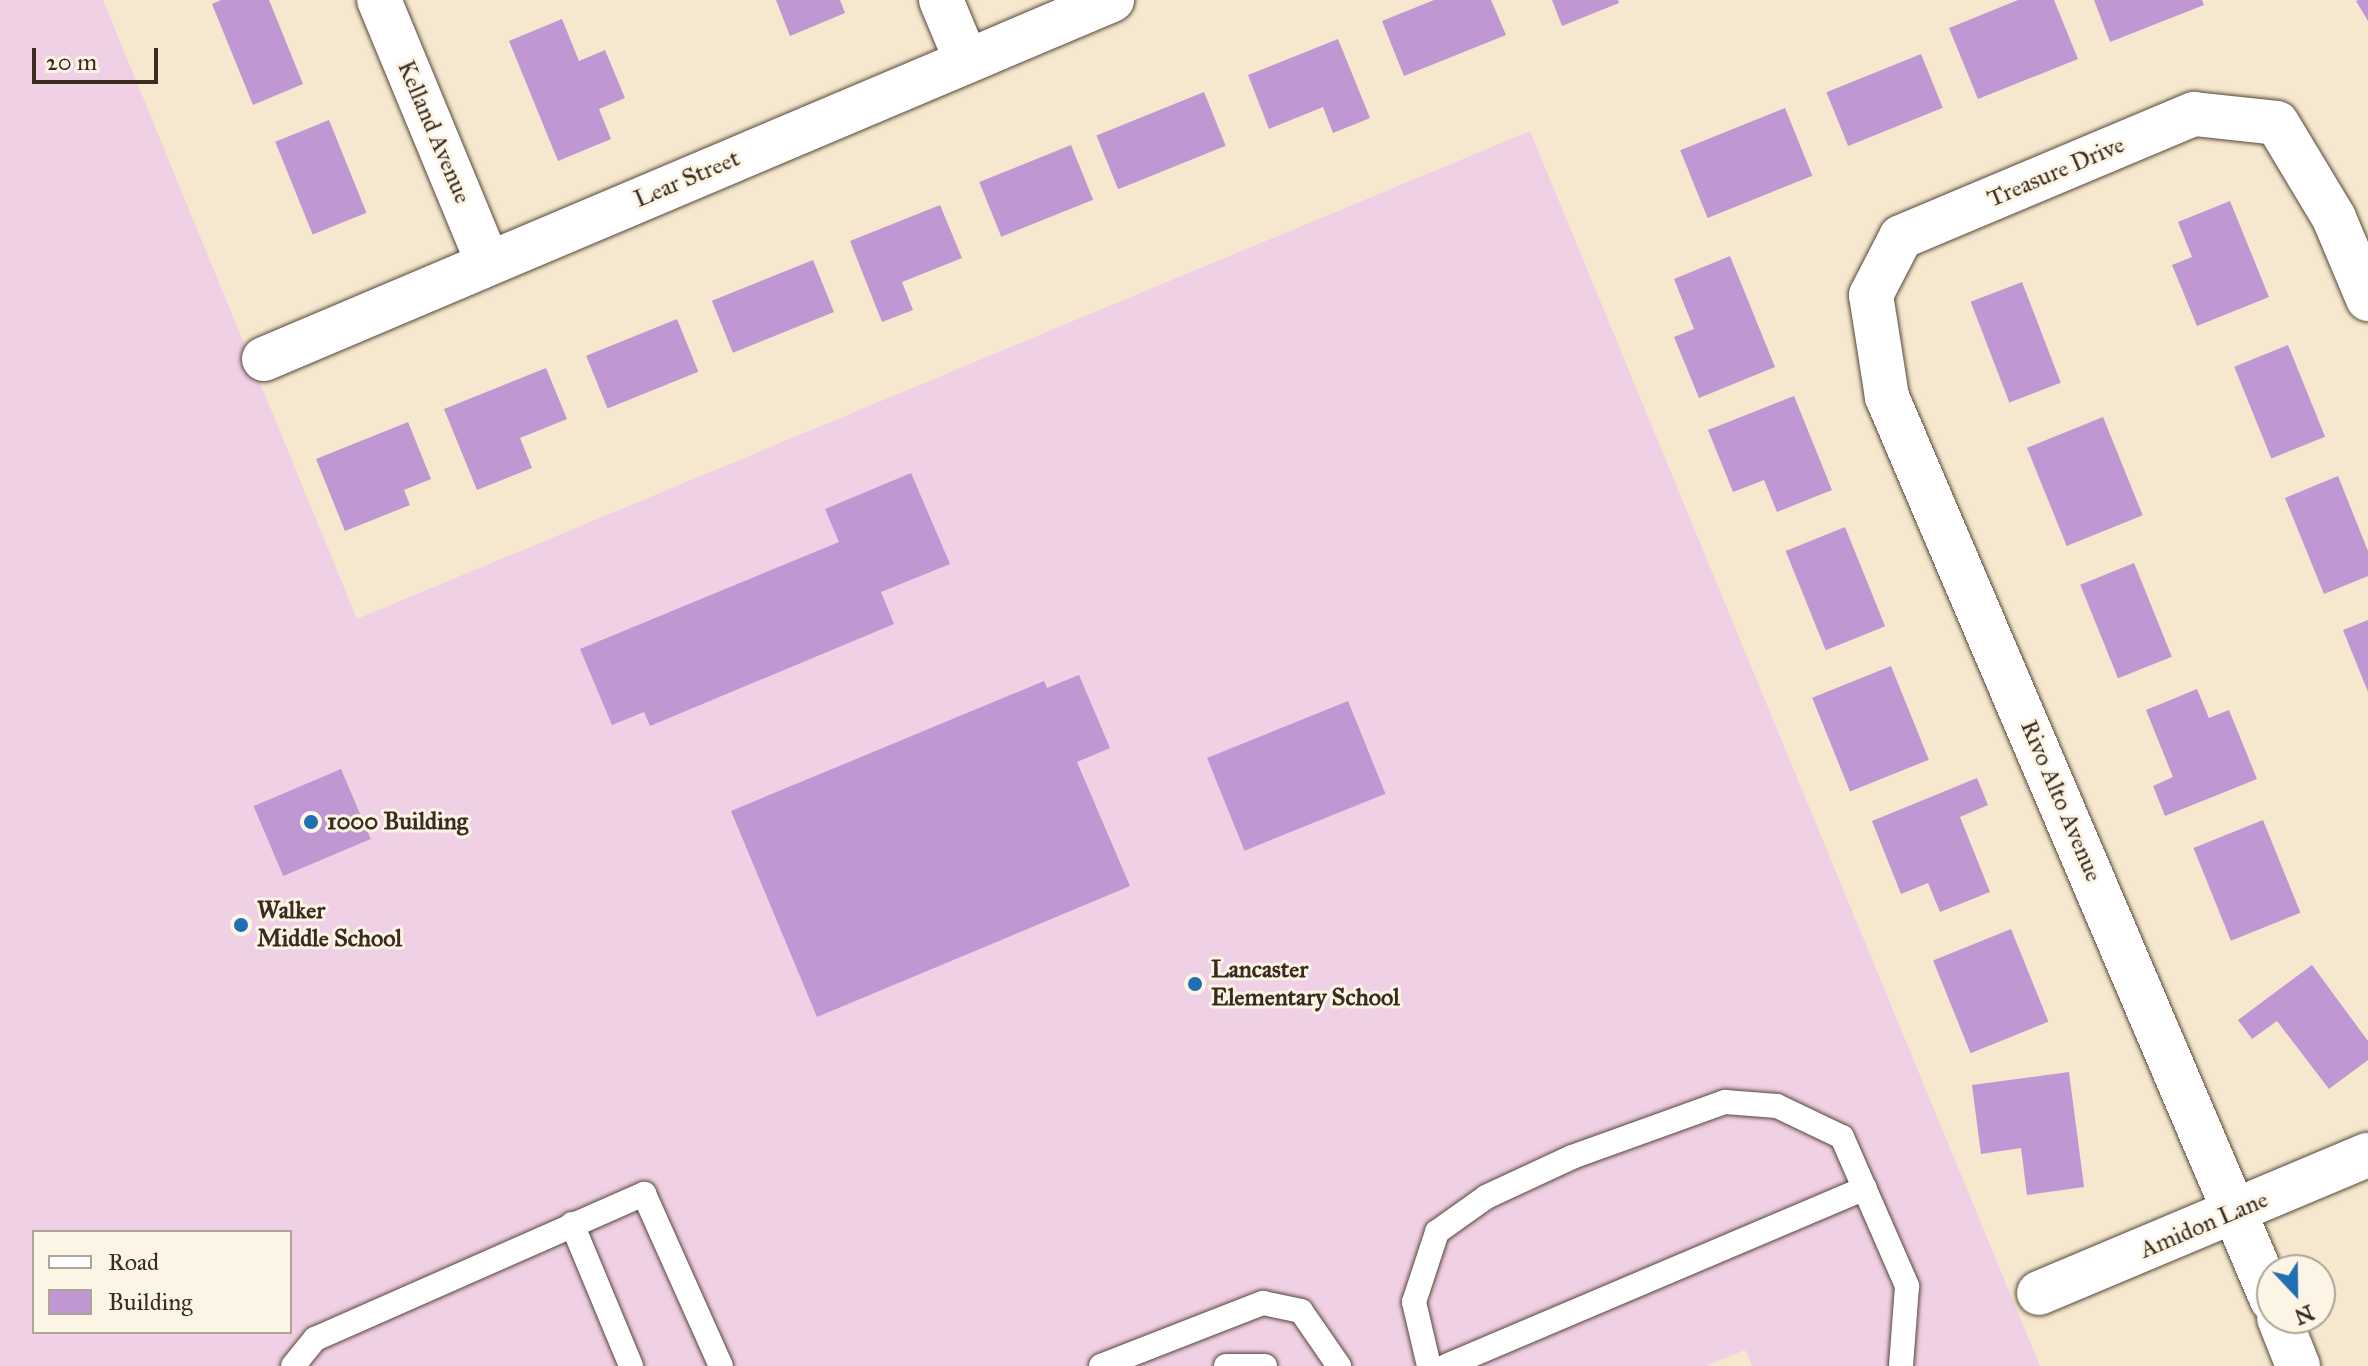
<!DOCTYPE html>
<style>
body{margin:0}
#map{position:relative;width:2368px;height:1366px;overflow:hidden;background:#f5e8ce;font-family:"IM FELL Great Primer",serif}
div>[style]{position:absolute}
.built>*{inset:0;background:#f0d0e5}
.building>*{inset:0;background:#bf97d2;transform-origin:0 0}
.roads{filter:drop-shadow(0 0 2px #574638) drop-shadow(0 0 2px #574638)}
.service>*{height:24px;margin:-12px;padding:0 12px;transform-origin:12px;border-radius:12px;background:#fff}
.minor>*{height:44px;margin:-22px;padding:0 22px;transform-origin:22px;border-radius:22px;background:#fff}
.dots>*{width:22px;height:22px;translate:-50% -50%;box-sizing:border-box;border:4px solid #fcf5e5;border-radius:50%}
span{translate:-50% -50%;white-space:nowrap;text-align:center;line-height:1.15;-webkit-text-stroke:6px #fcf5e5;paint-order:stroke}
.street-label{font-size:24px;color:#3b2a1e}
.poi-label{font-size:24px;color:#3b2a1e;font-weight:700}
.left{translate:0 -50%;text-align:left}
.legend{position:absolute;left:32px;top:1230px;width:260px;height:104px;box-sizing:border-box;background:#fcf5e5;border:2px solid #afa495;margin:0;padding:10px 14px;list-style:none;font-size:24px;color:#3b2a1e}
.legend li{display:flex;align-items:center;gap:16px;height:40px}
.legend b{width:40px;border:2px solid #afa495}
.north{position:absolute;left:2256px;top:1254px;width:80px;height:80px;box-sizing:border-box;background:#fcf5e5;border:2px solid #afa495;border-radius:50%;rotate:158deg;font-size:22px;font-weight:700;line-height:32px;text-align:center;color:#3b2a1e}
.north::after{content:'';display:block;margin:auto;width:28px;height:36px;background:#1f6fb2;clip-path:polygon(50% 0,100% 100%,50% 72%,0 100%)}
.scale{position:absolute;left:32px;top:48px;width:126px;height:36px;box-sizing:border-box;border:4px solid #3b2a1e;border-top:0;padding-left:10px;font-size:24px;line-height:28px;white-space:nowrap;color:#3b2a1e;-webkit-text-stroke:6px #fcf5e5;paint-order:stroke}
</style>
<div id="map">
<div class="built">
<i style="clip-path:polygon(evenodd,0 0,103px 0,357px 619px,1530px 131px,2040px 1366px,1752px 1366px,1745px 1350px,1706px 1366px,0 1366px,0 0,34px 1232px,290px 1232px,290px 1332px,34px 1332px,34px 1232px)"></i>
</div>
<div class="building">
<i style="clip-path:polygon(221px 0,269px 0,303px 84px,253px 105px,212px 4px)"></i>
<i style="clip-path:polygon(776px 0,840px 0,845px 13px,790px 36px)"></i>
<i style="clip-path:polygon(1434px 0,1491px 0,1506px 35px,1404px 76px,1382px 21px)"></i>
<i style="clip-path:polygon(1552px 0,1618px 0,1619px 3px,1562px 26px)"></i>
<i style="clip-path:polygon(2018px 0,2054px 0,2078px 59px,1978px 99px,1949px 28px)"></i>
<i style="clip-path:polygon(2094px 0,2202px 0,2204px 5px,2110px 42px)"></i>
<i style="clip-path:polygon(2359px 0,2368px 0,2368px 21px,2356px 1px)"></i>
<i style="clip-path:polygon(562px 19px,579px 61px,605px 50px,625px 98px,599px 109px,611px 139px,558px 161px,509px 41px)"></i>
<i style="clip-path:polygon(1338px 39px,1370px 118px,1333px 133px,1323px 107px,1269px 129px,1248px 75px)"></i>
<i style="left:1921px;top:54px;width:58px;height:102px;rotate:68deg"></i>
<i style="left:1204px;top:92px;width:58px;height:116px;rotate:68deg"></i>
<i style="left:1785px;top:108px;width:73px;height:113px;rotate:68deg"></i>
<i style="left:329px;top:120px;width:100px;height:58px;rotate:68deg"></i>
<i style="left:1071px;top:145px;width:59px;height:99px;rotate:68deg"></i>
<i style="clip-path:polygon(2230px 201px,2269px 297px,2197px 326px,2172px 265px,2192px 257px,2178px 222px)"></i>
<i style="clip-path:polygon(940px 205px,962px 258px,902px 282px,913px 310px,882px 322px,850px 241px)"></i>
<i style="clip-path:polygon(1730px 256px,1775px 367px,1699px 398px,1674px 337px,1694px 329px,1674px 279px)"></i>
<i style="left:813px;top:260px;width:56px;height:109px;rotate:68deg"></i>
<i style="left:2022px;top:282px;width:108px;height:55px;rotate:69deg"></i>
<i style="left:677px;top:319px;width:57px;height:98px;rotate:68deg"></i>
<i style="left:2288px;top:345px;width:99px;height:58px;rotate:68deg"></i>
<i style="clip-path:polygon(546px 368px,567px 419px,520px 438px,532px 468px,477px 490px,444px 409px)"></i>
<i style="clip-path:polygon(1794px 396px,1832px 490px,1777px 512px,1764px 480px,1733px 492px,1708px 430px)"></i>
<i style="left:2103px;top:417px;width:106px;height:82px;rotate:68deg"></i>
<i style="clip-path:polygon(408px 422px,431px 479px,404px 490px,410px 505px,345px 531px,316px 459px)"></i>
<i style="clip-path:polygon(911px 473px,950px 564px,881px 592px,894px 624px,650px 726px,644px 712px,612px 725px,580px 649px,839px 542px,825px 509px)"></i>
<i style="clip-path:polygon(2338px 476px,2368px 551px,2368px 576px,2324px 594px,2285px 498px)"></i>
<i style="left:1845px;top:527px;width:107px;height:64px;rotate:68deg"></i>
<i style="left:2134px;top:563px;width:101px;height:58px;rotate:68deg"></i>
<i style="clip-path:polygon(2368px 620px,2368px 692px,2343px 630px)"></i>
<i style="left:1891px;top:666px;width:101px;height:85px;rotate:68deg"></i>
<i style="clip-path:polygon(1079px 675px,1110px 748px,1077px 762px,1130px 886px,817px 1017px,731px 811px,1044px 681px,1047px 688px)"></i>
<i style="clip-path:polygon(2197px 689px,2209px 718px,2229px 710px,2257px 779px,2165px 816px,2153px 786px,2173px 777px,2146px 710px)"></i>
<i style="left:1348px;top:701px;width:100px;height:152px;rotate:68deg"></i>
<i style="left:341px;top:769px;width:76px;height:95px;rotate:67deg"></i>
<i style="clip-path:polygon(1977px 778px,1988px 805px,1960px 817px,1990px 892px,1940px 912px,1928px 883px,1901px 894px,1872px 821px)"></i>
<i style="left:2263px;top:820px;width:100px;height:75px;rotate:68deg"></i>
<i style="left:2011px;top:929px;width:100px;height:84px;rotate:68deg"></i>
<i style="clip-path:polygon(2312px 965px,2368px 1041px,2368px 1060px,2329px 1089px,2277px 1021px,2252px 1039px,2238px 1020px)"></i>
<i style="clip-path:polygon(2069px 1072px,2084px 1187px,2027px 1195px,2021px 1148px,1981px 1154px,1972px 1085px)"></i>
</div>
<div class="roads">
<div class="service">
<i style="left:572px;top:1224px;width:154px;rotate:67.4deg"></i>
<i style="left:293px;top:1366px;width:35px;rotate:-51deg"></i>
<i style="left:315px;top:1339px;width:360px;rotate:-23.8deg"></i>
<i style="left:644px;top:1194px;width:188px;rotate:65.9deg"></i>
<i style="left:1101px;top:1366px;width:174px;rotate:-21.3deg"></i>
<i style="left:1263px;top:1303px;width:39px;rotate:12deg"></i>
<i style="left:1301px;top:1311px;width:67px;rotate:55.4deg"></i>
<i style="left:1226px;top:1366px;width:39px"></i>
<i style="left:1429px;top:1366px;width:66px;rotate:-103.2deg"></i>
<i style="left:1414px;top:1302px;width:74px;rotate:-71.8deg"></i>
<i style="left:1437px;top:1232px;width:60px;rotate:-35.5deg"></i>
<i style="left:1486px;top:1197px;width:95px;rotate:-24.9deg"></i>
<i style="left:1572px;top:1157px;width:163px;rotate:-19.8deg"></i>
<i style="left:1725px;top:1102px;width:52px;rotate:4.4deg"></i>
<i style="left:1777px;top:1106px;width:72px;rotate:25.5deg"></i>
<i style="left:1842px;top:1137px;width:163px;rotate:66.4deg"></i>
<i style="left:1907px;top:1286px;width:80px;rotate:94.3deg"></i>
<i style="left:1446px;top:1366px;width:455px;rotate:-23deg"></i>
</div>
<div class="minor">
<i style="left:379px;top:0;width:285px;rotate:67.5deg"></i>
<i style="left:941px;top:0;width:65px;rotate:67.4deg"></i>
<i style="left:264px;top:359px;width:921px;rotate:-22.95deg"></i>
<i style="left:2039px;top:1293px;width:357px;rotate:-22.8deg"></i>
<i style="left:2272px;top:1300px;width:982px;rotate:-113.09deg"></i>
<i style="left:1887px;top:397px;width:103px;rotate:-98.9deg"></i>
<i style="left:1871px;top:295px;width:65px;rotate:-62.7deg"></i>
<i style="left:1901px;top:237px;width:318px;rotate:-22.8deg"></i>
<i style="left:2194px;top:114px;width:83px;rotate:6.2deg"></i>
<i style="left:2277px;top:123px;width:111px;rotate:59deg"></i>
<i style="left:2334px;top:218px;width:88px;rotate:67.2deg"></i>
<i style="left:2279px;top:1318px;width:52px;rotate:68.4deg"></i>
</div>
</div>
<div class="dots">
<i style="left:311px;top:822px;background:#1f6fb2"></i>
<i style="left:241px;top:925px;background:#1f6fb2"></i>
<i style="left:1195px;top:984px;background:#1f6fb2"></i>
</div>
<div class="street-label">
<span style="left:434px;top:132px;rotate:67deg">Kelland Avenue</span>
<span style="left:2056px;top:172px;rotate:-23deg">Treasure Drive</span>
<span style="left:687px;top:179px;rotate:-23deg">Lear Street</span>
<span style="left:2061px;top:801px;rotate:67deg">Rivo Alto Avenue</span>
<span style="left:2204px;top:1225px;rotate:-23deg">Amidon Lane</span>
</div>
<div class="poi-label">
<span class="left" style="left:327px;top:822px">1000 Building</span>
<span class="left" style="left:257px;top:925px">Walker<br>Middle School</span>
<span class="left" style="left:1211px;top:984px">Lancaster<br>Elementary School</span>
</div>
<ul class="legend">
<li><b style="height:10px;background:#fff"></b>Road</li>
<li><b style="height:22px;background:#bf97d2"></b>Building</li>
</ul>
<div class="north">N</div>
<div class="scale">20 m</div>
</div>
